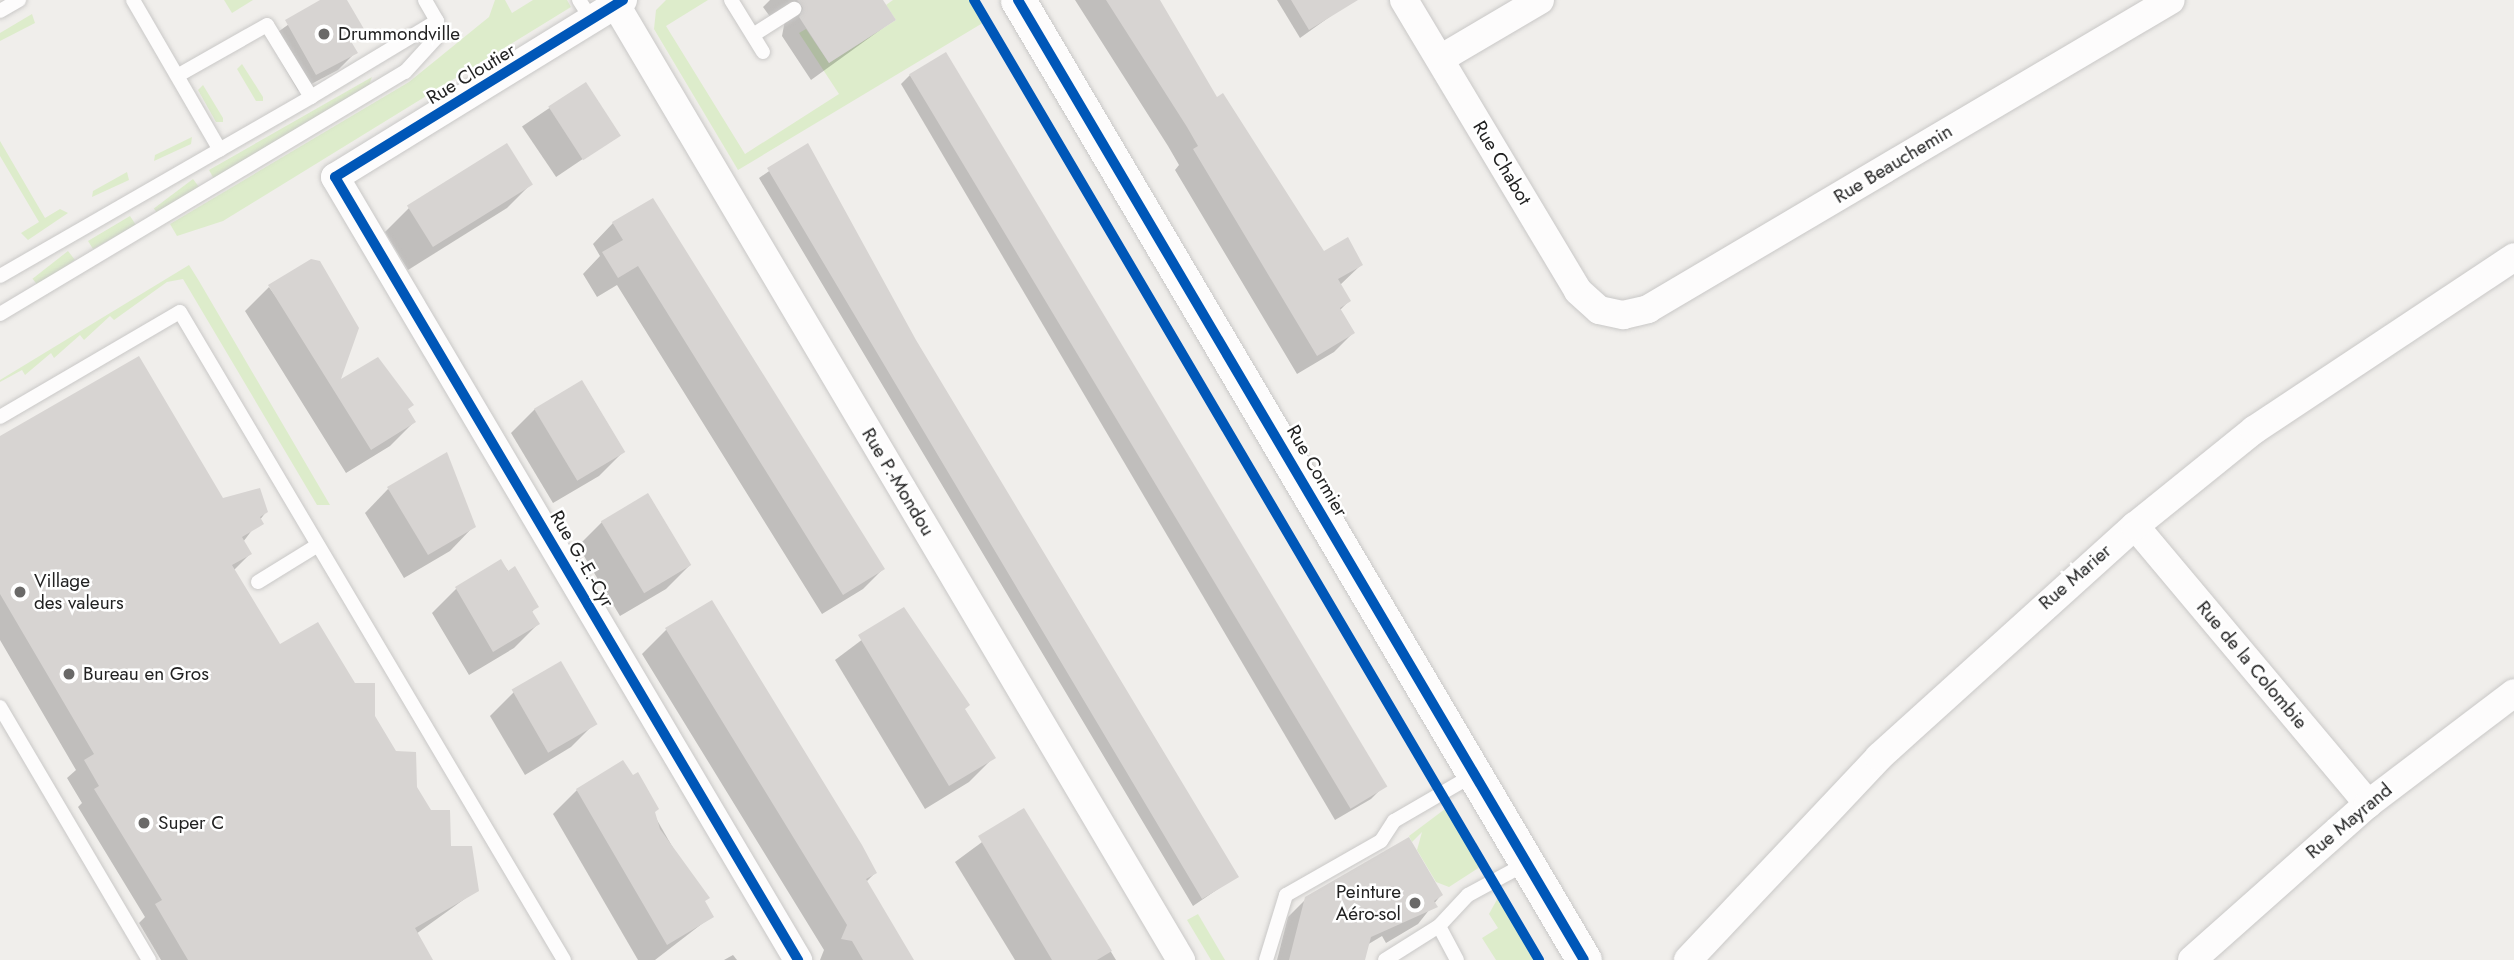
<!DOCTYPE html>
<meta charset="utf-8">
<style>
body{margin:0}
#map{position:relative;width:2514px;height:960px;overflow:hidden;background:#f0eeeb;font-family:Jost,sans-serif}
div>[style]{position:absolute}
.grass>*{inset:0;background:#ddeccb;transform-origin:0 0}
.shadow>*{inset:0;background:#0003;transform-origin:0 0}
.building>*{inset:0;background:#d7d4d2;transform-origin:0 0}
.roads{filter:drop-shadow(0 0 2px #c9c8c7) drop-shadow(0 0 2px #c9c8c7)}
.service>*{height:14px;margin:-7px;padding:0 7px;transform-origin:7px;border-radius:7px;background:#fdfcfc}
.minor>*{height:28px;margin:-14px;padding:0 14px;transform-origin:14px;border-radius:14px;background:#fdfcfc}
.tertiary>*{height:35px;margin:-17.5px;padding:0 17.5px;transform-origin:17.5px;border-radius:17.5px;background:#fdfcfc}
.cycleway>*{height:10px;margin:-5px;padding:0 5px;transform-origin:5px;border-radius:5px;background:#0057b8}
.dots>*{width:19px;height:19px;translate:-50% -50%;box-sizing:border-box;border:4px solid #fff;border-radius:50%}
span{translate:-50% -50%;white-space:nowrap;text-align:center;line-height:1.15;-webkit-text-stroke:5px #fff;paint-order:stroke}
.poi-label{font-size:19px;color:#222}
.left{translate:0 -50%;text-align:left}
.right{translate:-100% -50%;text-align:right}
.street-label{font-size:19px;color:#222}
</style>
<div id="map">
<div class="grass">
<i style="clip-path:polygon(224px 0,253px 0,232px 13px)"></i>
<i style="clip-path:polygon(495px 0,505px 0,512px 13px,533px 0,567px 0,571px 7px,223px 221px,177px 236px,170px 224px,409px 82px,489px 17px)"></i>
<i style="clip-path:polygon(666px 0,708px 0,666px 26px,745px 154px,839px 94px,799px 33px,806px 29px,829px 63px,896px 20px,886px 5px,893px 0,974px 0,986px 21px,738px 170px,654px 29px,656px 10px)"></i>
<i style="clip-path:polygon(32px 14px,35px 23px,0 41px,0 33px)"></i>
<i style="clip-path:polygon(242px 64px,263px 97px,263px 101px,256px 101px,237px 69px)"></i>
<i style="clip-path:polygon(372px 77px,369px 85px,214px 179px,209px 170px)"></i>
<i style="clip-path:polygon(203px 85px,223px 118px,223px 122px,216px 122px,198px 90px)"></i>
<i style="clip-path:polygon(192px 137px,191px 144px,154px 161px,155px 155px)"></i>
<i style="clip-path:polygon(0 141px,45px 218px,60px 209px,68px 213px,28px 240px,21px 233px,39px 222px,0 156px)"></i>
<i style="clip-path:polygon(127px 172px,129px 180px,92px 197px,93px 191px)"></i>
<i style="left:193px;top:179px;width:10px;height:49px;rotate:53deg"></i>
<i style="clip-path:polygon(130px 216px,136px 225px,93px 249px,88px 241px)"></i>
<i style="left:68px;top:251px;width:11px;height:45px;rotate:52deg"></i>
<i style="clip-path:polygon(189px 265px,199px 281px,330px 505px,317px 505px,183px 279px,167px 282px,114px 320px,110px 316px,84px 340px,80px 335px,54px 358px,51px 353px,25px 375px,22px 370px,0 382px,0 390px,0 380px)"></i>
<i style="clip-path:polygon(1449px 806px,1483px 865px,1449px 887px,1436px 882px,1417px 850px,1422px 832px,1412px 842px,1409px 836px)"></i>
<i style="clip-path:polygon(1500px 894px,1539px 960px,1496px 960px,1482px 938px,1498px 928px,1489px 914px)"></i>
<i style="clip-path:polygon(1198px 914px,1225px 960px,1211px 960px,1187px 920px)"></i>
</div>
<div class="shadow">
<i style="clip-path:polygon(323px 0,345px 0,362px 29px,349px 42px,355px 53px,338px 70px,298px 91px,268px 39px)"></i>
<i style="clip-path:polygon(770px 0,881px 0,894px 20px,811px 80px,782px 36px,785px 20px,771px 18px,763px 7px)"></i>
<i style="clip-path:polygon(1075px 0,1157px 0,1216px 100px,1323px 254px,1361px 265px,1340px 285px,1349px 301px,1340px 310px,1353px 333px,1334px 352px,1297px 374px,1175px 170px,1179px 165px,1168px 146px)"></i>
<i style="clip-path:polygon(1277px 0,1337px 0,1342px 8px,1300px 38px)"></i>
<i style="clip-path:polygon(910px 75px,1380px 790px,1371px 799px,1335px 820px,901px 84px)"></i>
<i style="left:585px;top:84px;width:61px;height:76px;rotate:56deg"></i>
<i style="clip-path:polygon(807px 145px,914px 341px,1237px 876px,1193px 906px,759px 178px)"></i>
<i style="clip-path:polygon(531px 184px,507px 208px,408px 270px,385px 232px,409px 208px)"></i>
<i style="clip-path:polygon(613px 223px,883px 569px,863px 589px,822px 614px,617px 285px,597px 297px,583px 274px,600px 256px,593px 244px)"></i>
<i style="clip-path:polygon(269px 287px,338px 383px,407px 410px,414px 422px,390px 446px,346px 473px,245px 311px)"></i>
<i style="clip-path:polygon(535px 409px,623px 452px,599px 476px,553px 503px,511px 433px)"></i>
<i style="clip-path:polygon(0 438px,266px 512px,243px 542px,250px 554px,233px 571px,279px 646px,373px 716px,477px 890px,416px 934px,431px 960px,161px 960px,139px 923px,145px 917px,78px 807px,82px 803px,67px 778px,76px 770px,0 640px)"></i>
<i style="clip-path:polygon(388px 489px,474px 526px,450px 551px,404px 578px,365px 513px)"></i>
<i style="clip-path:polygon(602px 522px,690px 565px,666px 589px,620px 616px,578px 546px)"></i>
<i style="clip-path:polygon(501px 562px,537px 606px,531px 613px,538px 624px,514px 648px,469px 675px,432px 613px,456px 589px)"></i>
<i style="clip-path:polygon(712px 603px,875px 873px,866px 882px,913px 960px,820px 960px,824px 950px,642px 654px,666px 630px)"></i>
<i style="clip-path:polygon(903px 609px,993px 758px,969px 782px,925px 809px,835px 660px)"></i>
<i style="clip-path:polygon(514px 692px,595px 723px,571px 747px,525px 775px,490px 716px)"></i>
<i style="clip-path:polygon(577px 790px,653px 813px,712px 916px,655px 960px,638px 960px,553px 814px)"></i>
<i style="clip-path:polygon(1024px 811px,1116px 960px,1015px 960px,955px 862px)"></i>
<i style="clip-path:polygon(1441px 895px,1418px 924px,1386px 943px,1382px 936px,1367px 945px,1363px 960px,1277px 960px,1288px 917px,1306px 899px)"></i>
<i style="clip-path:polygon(733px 955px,737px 960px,724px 960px)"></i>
</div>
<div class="building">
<i style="clip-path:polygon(320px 0,347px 0,364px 29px,349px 38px,358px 53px,316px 75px,285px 20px)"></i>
<i style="clip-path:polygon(797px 0,883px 0,896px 20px,829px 63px,799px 17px,803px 8px)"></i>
<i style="clip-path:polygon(1106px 0,1160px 0,1217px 97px,1223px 93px,1324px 251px,1348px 237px,1363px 265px,1338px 279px,1351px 301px,1340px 308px,1355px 333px,1317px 356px,1193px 149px,1198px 146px,1187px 127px)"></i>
<i style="clip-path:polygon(1291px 0,1358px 0,1309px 30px)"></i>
<i style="left:946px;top:52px;width:857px;height:43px;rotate:59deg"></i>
<i style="left:586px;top:82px;width:64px;height:45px;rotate:57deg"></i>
<i style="left:507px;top:143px;width:49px;height:118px;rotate:58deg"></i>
<i style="clip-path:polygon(808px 143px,916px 340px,1239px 877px,1202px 899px,767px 168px)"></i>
<i style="clip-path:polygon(653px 198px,885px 569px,843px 595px,638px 266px,618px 278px,602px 252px,623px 240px,612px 222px)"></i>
<i style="clip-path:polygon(311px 259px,320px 261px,359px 328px,341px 379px,378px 357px,414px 405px,408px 409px,416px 422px,371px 450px,268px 285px)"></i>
<i style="clip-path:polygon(139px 356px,223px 498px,260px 488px,268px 512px,260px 517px,264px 524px,242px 537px,252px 554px,232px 565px,280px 644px,318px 622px,355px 683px,375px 683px,375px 716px,396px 751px,416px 752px,417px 787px,431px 810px,450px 810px,451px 846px,472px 846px,479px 891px,415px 928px,433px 960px,188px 960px,155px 904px,162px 900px,94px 789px,99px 786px,84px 760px,94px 754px,0 594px,0 436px)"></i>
<i style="left:582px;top:380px;width:84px;height:56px;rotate:59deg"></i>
<i style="clip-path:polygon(447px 452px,476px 527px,428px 555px,387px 487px)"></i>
<i style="left:648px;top:493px;width:84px;height:55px;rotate:59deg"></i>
<i style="clip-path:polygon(501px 559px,508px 571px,515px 566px,539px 607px,532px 611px,540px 624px,493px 652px,455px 587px)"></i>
<i style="clip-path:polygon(712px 600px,862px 845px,877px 873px,866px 879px,914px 960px,863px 960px,852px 941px,841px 939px,847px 925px,665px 628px)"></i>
<i style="clip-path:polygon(904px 607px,970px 705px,965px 709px,996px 758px,949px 786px,858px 635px)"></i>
<i style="left:561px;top:661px;width:73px;height:57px;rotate:60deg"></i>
<i style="clip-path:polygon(623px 760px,633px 775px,638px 772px,659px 809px,655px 812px,660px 829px,710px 898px,705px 901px,714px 917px,667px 945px,576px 789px)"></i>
<i style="clip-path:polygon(1024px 808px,1112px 951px,1097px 960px,1052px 960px,978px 836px)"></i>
<i style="clip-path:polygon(1409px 837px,1443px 895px,1434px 901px,1438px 907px,1371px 937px,1365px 960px,1289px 960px,1305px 897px)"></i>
</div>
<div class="roads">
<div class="service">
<i style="left:133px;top:0;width:173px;rotate:59.9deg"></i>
<i style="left:579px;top:0;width:24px;rotate:57deg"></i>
<i style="left:731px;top:0;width:61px;rotate:58.4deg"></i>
<i style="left:0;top:11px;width:22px;rotate:-30deg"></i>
<i style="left:753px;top:35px;width:49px;rotate:-32.4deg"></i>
<i style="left:311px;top:97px;width:147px;rotate:-31.1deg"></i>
<i style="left:0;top:276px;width:359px;rotate:-29.9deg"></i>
<i style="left:311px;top:97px;width:84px;rotate:-121.4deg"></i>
<i style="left:267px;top:25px;width:103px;rotate:150.5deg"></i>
<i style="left:0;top:314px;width:472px;rotate:-30.9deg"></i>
<i style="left:405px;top:72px;width:46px;rotate:-47.6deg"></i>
<i style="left:436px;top:38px;width:17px;rotate:-87deg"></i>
<i style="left:437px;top:21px;width:24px;rotate:-120deg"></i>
<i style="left:0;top:417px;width:208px;rotate:-30.3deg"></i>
<i style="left:180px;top:312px;width:753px;rotate:59.35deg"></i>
<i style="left:258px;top:582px;width:70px;rotate:-31.7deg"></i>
<i style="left:0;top:707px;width:294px;rotate:59.5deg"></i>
<i style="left:1266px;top:960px;width:68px;rotate:-72.9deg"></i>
<i style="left:1286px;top:895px;width:109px;rotate:-29.6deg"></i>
<i style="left:1381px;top:841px;width:24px;rotate:-57deg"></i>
<i style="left:1394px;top:821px;width:91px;rotate:-30.2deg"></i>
<i style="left:1385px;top:960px;width:64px;rotate:-32.2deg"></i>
<i style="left:1457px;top:960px;width:38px;rotate:-118deg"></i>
<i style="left:1439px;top:926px;width:42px;rotate:-46.9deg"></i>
<i style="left:1468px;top:895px;width:67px;rotate:-28.5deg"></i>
</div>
<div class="minor">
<i style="left:623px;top:0;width:338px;rotate:148.4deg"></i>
<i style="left:335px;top:177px;width:910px;rotate:59.4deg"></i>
<i style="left:1404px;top:0;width:339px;rotate:59.1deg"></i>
<i style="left:1578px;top:291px;width:28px;rotate:42deg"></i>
<i style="left:1599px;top:310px;width:25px;rotate:12deg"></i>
<i style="left:1623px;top:315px;width:26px;rotate:-13deg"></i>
<i style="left:1648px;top:309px;width:607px;rotate:-30.58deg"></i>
<i style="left:616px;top:5px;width:1110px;rotate:59.39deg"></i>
<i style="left:1440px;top:59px;width:116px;rotate:-30.5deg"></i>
<i style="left:2135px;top:526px;width:363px;rotate:50deg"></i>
<i style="left:1688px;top:960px;width:279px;rotate:-46.7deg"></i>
<i style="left:1879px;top:757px;width:345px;rotate:-42.1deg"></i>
<i style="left:2135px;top:526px;width:153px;rotate:-38.9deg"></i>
<i style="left:2254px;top:430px;width:312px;rotate:-33.6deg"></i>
<i style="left:2192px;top:960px;width:235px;rotate:-41.6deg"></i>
<i style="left:2368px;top:804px;width:183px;rotate:-37.2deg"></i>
</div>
<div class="tertiary">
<i style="left:1018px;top:0;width:1114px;rotate:59.48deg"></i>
</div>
</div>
<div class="cycleway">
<i style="left:623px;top:0;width:338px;rotate:148.4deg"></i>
<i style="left:335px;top:177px;width:910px;rotate:59.4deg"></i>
<i style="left:974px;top:0;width:1114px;rotate:59.52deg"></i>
<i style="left:1018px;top:0;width:1114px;rotate:59.48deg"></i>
</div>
<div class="dots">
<i style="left:324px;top:34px;background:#6a6968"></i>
<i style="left:20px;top:592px;background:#6a6968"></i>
<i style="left:69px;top:674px;background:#6a6968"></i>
<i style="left:144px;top:823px;background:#6a6968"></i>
<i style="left:1415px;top:903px;background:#6a6968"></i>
</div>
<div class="poi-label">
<span class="left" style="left:338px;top:34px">Drummondville</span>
<span class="left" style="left:34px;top:592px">Village<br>des valeurs</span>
<span class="left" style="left:83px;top:674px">Bureau en Gros</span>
<span class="left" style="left:158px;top:823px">Super C</span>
<span class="right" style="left:1401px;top:903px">Peinture<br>Aéro-sol</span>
</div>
<div class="street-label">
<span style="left:471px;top:74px;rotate:-31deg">Rue Cloutier</span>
<span style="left:1502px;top:163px;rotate:59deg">Rue Chabot</span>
<span style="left:1893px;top:164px;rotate:-31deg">Rue Beauchemin</span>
<span style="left:1317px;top:471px;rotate:60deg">Rue Cormier</span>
<span style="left:898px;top:482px;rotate:59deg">Rue P.-Mondou</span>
<span style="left:582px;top:559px;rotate:60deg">Rue G.-E.-Cyr</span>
<span style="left:2075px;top:577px;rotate:-41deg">Rue Marier</span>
<span style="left:2252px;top:665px;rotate:50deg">Rue de la Colombie</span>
<span style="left:2349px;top:821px;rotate:-40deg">Rue Mayrand</span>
</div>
</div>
